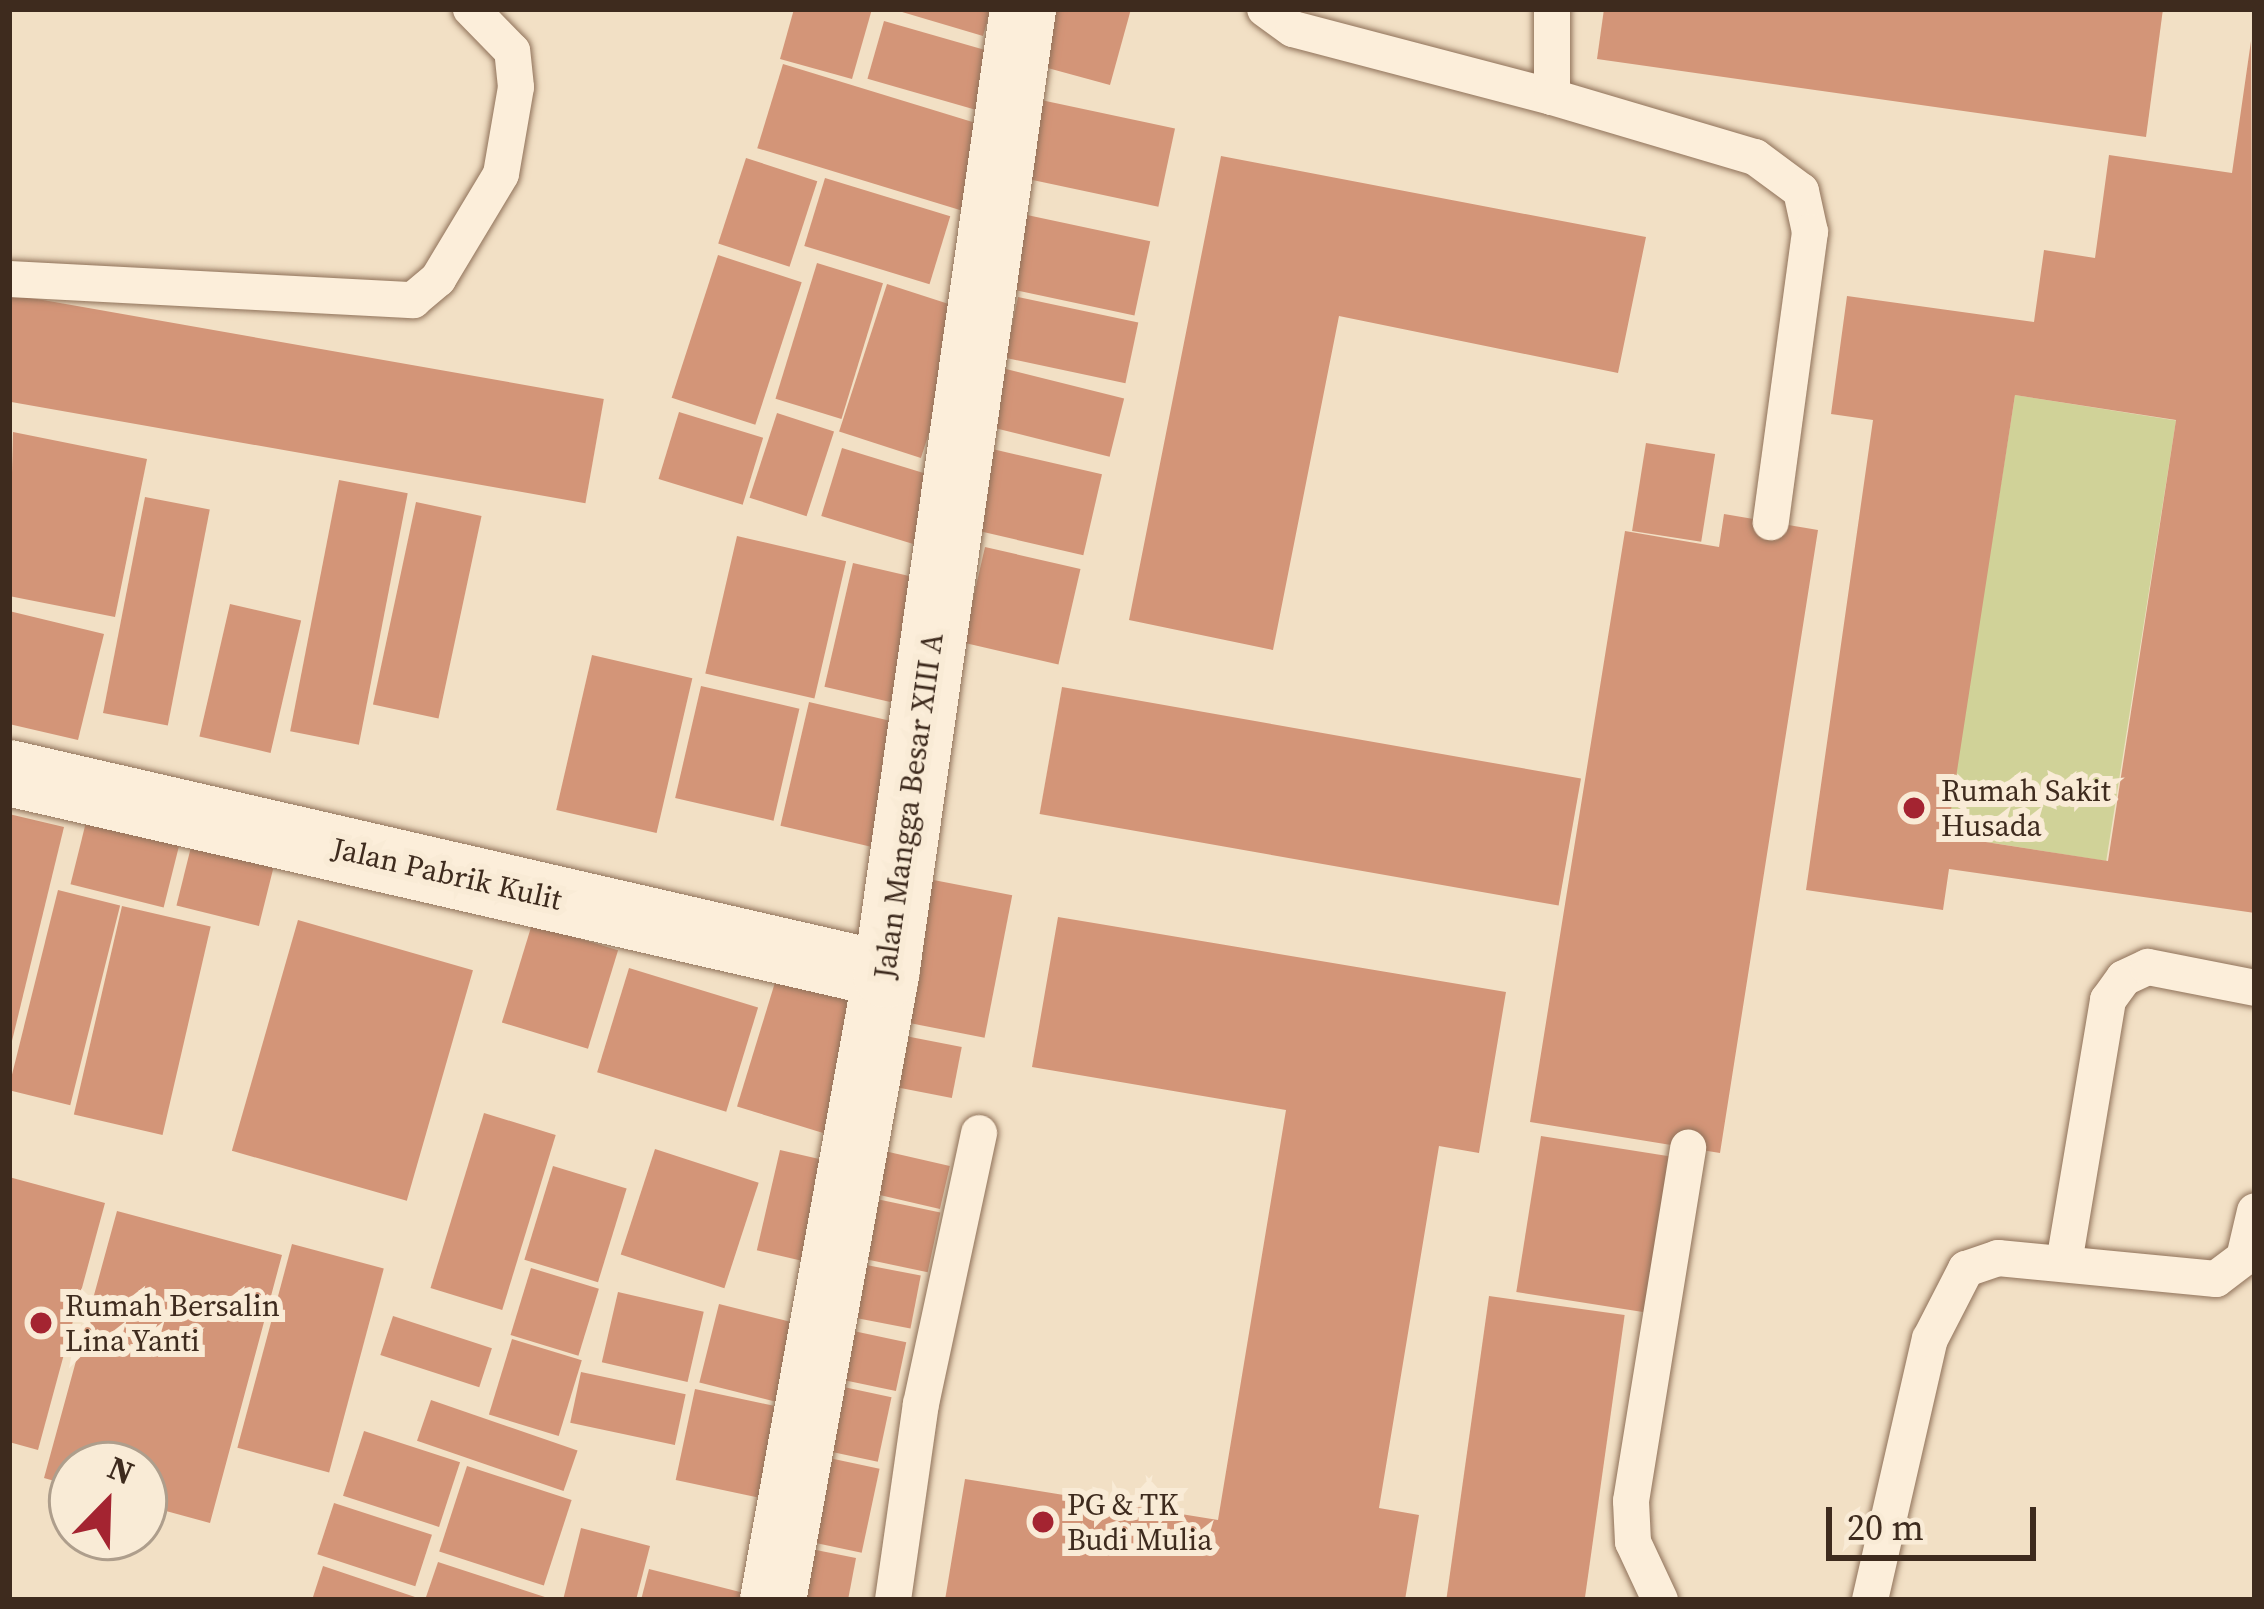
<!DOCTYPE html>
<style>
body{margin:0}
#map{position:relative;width:2264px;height:1609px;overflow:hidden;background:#f2e0c5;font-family:"Source Serif 4",serif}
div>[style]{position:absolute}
.green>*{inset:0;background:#d0d298;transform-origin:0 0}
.building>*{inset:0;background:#d39578;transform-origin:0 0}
.roads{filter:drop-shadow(0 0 3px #8f7159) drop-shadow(0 0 3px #8f7159)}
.lane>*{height:36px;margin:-18px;padding:0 18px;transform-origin:18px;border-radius:18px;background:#fceeda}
.street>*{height:66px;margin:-33px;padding:0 33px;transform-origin:33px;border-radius:33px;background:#fceeda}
.dots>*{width:33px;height:33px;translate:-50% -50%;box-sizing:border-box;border:6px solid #f9ebd6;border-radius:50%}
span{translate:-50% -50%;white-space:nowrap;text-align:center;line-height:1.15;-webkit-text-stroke:12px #f9ebd6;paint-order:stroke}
.poi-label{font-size:30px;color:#3e2b1e}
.left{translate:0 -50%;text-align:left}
.street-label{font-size:30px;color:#3e2b1e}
.frame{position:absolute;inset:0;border:12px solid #3e2b1e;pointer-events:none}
.north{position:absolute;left:48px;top:1441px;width:120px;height:120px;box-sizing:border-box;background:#f9ebd6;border:3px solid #ae9e8c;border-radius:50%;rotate:23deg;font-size:33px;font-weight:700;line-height:48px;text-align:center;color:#3e2b1e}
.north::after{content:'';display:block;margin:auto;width:42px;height:54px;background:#a42431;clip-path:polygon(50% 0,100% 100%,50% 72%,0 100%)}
.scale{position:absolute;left:1826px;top:1507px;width:210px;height:54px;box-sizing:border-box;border:6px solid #3e2b1e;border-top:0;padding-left:15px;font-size:36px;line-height:42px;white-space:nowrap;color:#3e2b1e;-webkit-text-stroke:9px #f9ebd6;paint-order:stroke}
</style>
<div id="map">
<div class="green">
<i style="left:2015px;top:395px;width:163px;height:446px;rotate:9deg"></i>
</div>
<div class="building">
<i style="clip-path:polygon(794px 9px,872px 9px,852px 79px,780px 59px)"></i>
<i style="clip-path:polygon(892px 9px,991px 9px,983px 36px)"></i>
<i style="clip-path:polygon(1036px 9px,1131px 9px,1110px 85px,1022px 61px)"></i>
<i style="clip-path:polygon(1604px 9px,2163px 9px,2146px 137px,1597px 59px)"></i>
<i style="left:884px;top:21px;width:116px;height:60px;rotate:16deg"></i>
<i style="clip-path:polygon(evenodd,2251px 41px,2255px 913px,1949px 869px,1943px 910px,1806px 890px,1873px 420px,1831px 414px,1847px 296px,2034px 322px,2044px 250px,2095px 258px,2109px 155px,2232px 173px,2251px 41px,2015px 395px,2176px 420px,2108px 861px,1947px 836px,2015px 395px)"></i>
<i style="left:783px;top:64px;width:217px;height:88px;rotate:17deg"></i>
<i style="left:1041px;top:100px;width:137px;height:80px;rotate:12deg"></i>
<i style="clip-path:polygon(1221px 156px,1646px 237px,1618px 373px,1339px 316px,1273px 650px,1129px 620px)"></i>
<i style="left:746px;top:158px;width:75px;height:90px;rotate:18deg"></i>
<i style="left:825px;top:178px;width:131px;height:71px;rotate:17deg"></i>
<i style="left:1027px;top:215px;width:126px;height:76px;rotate:12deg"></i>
<i style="left:718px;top:255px;width:88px;height:150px;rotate:18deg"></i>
<i style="left:817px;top:263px;width:69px;height:142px;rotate:17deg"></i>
<i style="left:887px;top:284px;width:86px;height:155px;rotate:18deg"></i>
<i style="left:9px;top:294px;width:604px;height:106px;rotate:10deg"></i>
<i style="left:1018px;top:297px;width:123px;height:62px;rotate:12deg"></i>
<i style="left:998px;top:367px;width:130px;height:60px;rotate:14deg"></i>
<i style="left:679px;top:412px;width:88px;height:70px;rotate:17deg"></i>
<i style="left:777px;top:413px;width:60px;height:89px;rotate:18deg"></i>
<i style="clip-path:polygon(13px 432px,147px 459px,115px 617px,9px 596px)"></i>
<i style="left:1646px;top:443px;width:70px;height:89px;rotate:9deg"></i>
<i style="left:842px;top:448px;width:110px;height:71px;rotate:17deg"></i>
<i style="left:988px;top:448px;width:117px;height:83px;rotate:13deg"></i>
<i style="left:339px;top:480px;width:70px;height:256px;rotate:11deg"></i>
<i style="left:145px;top:497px;width:66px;height:220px;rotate:11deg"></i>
<i style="left:416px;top:502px;width:67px;height:207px;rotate:12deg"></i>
<i style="clip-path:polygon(1724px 514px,1818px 530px,1720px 1153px,1530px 1122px,1625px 531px,1719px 547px)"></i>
<i style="left:737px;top:536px;width:112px;height:141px;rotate:13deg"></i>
<i style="left:985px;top:547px;width:98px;height:98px;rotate:13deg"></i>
<i style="left:853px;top:563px;width:82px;height:127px;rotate:13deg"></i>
<i style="left:230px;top:604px;width:73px;height:136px;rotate:13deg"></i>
<i style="clip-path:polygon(9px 611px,104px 634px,78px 740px,9px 724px)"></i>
<i style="left:592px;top:655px;width:103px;height:159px;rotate:13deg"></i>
<i style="left:701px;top:686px;width:101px;height:115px;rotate:13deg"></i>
<i style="left:1062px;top:687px;width:527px;height:129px;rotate:10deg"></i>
<i style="left:809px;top:702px;width:104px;height:127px;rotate:13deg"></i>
<i style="left:93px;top:794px;width:96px;height:93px;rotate:14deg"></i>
<i style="clip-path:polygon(9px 814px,64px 827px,11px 1045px,9px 1045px)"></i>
<i style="left:197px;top:823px;width:85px;height:85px;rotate:14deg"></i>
<i style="left:918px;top:877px;width:96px;height:145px;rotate:11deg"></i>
<i style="left:58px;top:890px;width:64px;height:206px;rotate:14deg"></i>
<i style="left:122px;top:906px;width:91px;height:214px;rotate:13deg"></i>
<i style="clip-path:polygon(1058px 917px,1506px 992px,1479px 1153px,1439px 1146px,1379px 1508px,1419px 1515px,1405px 1600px,945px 1600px,965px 1479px,1218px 1520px,1286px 1110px,1032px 1067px)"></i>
<i style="left:298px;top:920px;width:182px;height:240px;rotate:16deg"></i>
<i style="left:532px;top:924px;width:90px;height:103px;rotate:17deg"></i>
<i style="left:780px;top:966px;width:96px;height:147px;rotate:17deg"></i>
<i style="left:629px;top:968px;width:135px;height:109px;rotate:17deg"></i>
<i style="left:895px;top:1034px;width:68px;height:52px;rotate:11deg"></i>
<i style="left:484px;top:1113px;width:75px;height:183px;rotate:17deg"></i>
<i style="left:1541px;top:1136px;width:141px;height:158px;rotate:9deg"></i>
<i style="left:867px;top:1147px;width:85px;height:44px;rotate:13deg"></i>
<i style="left:655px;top:1149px;width:109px;height:111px;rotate:18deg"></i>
<i style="left:780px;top:1150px;width:57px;height:103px;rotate:13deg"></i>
<i style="left:553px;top:1166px;width:77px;height:98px;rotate:17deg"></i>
<i style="clip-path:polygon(9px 1177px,105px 1203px,38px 1450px,9px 1442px)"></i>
<i style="left:867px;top:1197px;width:75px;height:61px;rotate:12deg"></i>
<i style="clip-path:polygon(117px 1211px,282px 1255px,210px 1523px,144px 1505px,144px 1465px,72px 1465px,72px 1486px,44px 1478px)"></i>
<i style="left:292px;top:1244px;width:95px;height:211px;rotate:15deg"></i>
<i style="left:856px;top:1263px;width:66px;height:54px;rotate:11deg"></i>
<i style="left:531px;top:1268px;width:71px;height:70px;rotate:17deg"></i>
<i style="left:618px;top:1292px;width:88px;height:72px;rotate:13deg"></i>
<i style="left:1489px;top:1296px;width:137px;height:307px;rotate:8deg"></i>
<i style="left:719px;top:1304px;width:85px;height:81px;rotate:14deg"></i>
<i style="left:393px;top:1316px;width:104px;height:41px;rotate:18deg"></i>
<i style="left:830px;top:1326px;width:78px;height:50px;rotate:12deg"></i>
<i style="left:512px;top:1339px;width:73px;height:79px;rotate:17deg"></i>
<i style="left:581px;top:1372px;width:107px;height:52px;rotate:12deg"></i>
<i style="left:825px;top:1383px;width:68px;height:66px;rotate:12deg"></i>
<i style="left:695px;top:1389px;width:91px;height:93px;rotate:12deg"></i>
<i style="left:431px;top:1400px;width:155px;height:43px;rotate:19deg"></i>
<i style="left:364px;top:1431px;width:101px;height:68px;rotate:18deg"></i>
<i style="left:815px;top:1455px;width:66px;height:86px;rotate:12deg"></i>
<i style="left:467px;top:1466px;width:110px;height:90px;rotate:18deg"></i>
<i style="left:334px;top:1503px;width:103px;height:54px;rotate:18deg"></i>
<i style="clip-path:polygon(581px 1528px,650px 1546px,636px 1600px,563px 1600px)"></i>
<i style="clip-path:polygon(796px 1546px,856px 1558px,848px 1600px,786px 1600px)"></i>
<i style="clip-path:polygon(438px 1562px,551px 1599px,551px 1600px,425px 1600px)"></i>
<i style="clip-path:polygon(323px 1566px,415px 1597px,414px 1600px,312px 1600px)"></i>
<i style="clip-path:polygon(649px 1569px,752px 1595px,751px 1600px,641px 1600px)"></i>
</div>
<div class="roads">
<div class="lane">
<i style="left:1265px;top:9px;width:34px;rotate:36deg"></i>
<i style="left:1293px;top:29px;width:268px;rotate:14.7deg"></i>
<i style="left:1552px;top:9px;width:88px;rotate:90deg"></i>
<i style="left:1552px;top:97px;width:212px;rotate:16.5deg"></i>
<i style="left:1755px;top:157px;width:57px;rotate:36.5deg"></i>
<i style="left:1801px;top:191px;width:42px;rotate:77.6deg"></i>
<i style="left:1810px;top:232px;width:293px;rotate:97.7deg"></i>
<i style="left:9px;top:279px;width:405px;rotate:3deg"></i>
<i style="left:413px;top:300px;width:33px;rotate:-40deg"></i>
<i style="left:438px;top:279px;width:122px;rotate:-59deg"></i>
<i style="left:501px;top:174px;width:88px;rotate:-80.2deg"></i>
<i style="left:516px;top:87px;width:36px;rotate:-96deg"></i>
<i style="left:512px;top:51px;width:59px;rotate:-134.3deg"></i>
<i style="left:2064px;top:1263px;width:267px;rotate:-80.5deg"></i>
<i style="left:2108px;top:1000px;width:27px;rotate:-54deg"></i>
<i style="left:2124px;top:978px;width:26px;rotate:-25deg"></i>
<i style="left:2148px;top:967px;width:109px;rotate:11.1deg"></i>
<i style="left:893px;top:1600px;width:198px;rotate:-81.9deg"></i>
<i style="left:921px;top:1404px;width:277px;rotate:-77.9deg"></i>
<i style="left:1660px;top:1600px;width:64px;rotate:-115deg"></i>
<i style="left:1633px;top:1542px;width:41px;rotate:-92.8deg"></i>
<i style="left:1631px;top:1501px;width:358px;rotate:-80.8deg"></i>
<i style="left:1870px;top:1600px;width:268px;rotate:-77.1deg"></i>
<i style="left:1930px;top:1339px;width:79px;rotate:-62.8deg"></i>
<i style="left:1966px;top:1269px;width:34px;rotate:-19deg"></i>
<i style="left:1998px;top:1258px;width:219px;rotate:5.5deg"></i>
<i style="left:2216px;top:1279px;width:35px;rotate:-37deg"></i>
<i style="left:2244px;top:1258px;width:48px;rotate:-76.8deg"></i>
</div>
<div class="street">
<i style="left:9px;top:773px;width:900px;rotate:12.97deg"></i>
<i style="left:773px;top:1600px;width:635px;rotate:-79.75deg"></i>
<i style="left:886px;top:975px;width:976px;rotate:-81.93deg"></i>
</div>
</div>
<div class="dots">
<i style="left:1914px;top:808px;background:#a42431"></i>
<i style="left:41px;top:1323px;background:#a42431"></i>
<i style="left:1043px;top:1522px;background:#a42431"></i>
</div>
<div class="poi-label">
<span class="left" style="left:1941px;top:808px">Rumah Sakit<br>Husada</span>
<span class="left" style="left:65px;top:1323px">Rumah Bersalin<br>Lina Yanti</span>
<span class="left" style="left:1067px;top:1522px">PG &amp; TK<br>Budi Mulia</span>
</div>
<div class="street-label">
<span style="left:909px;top:806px;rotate:-82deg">Jalan Mangga Besar XIII A</span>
<span style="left:447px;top:874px;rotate:13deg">Jalan Pabrik Kulit</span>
</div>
<div class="frame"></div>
<div class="north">N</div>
<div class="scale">20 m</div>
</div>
